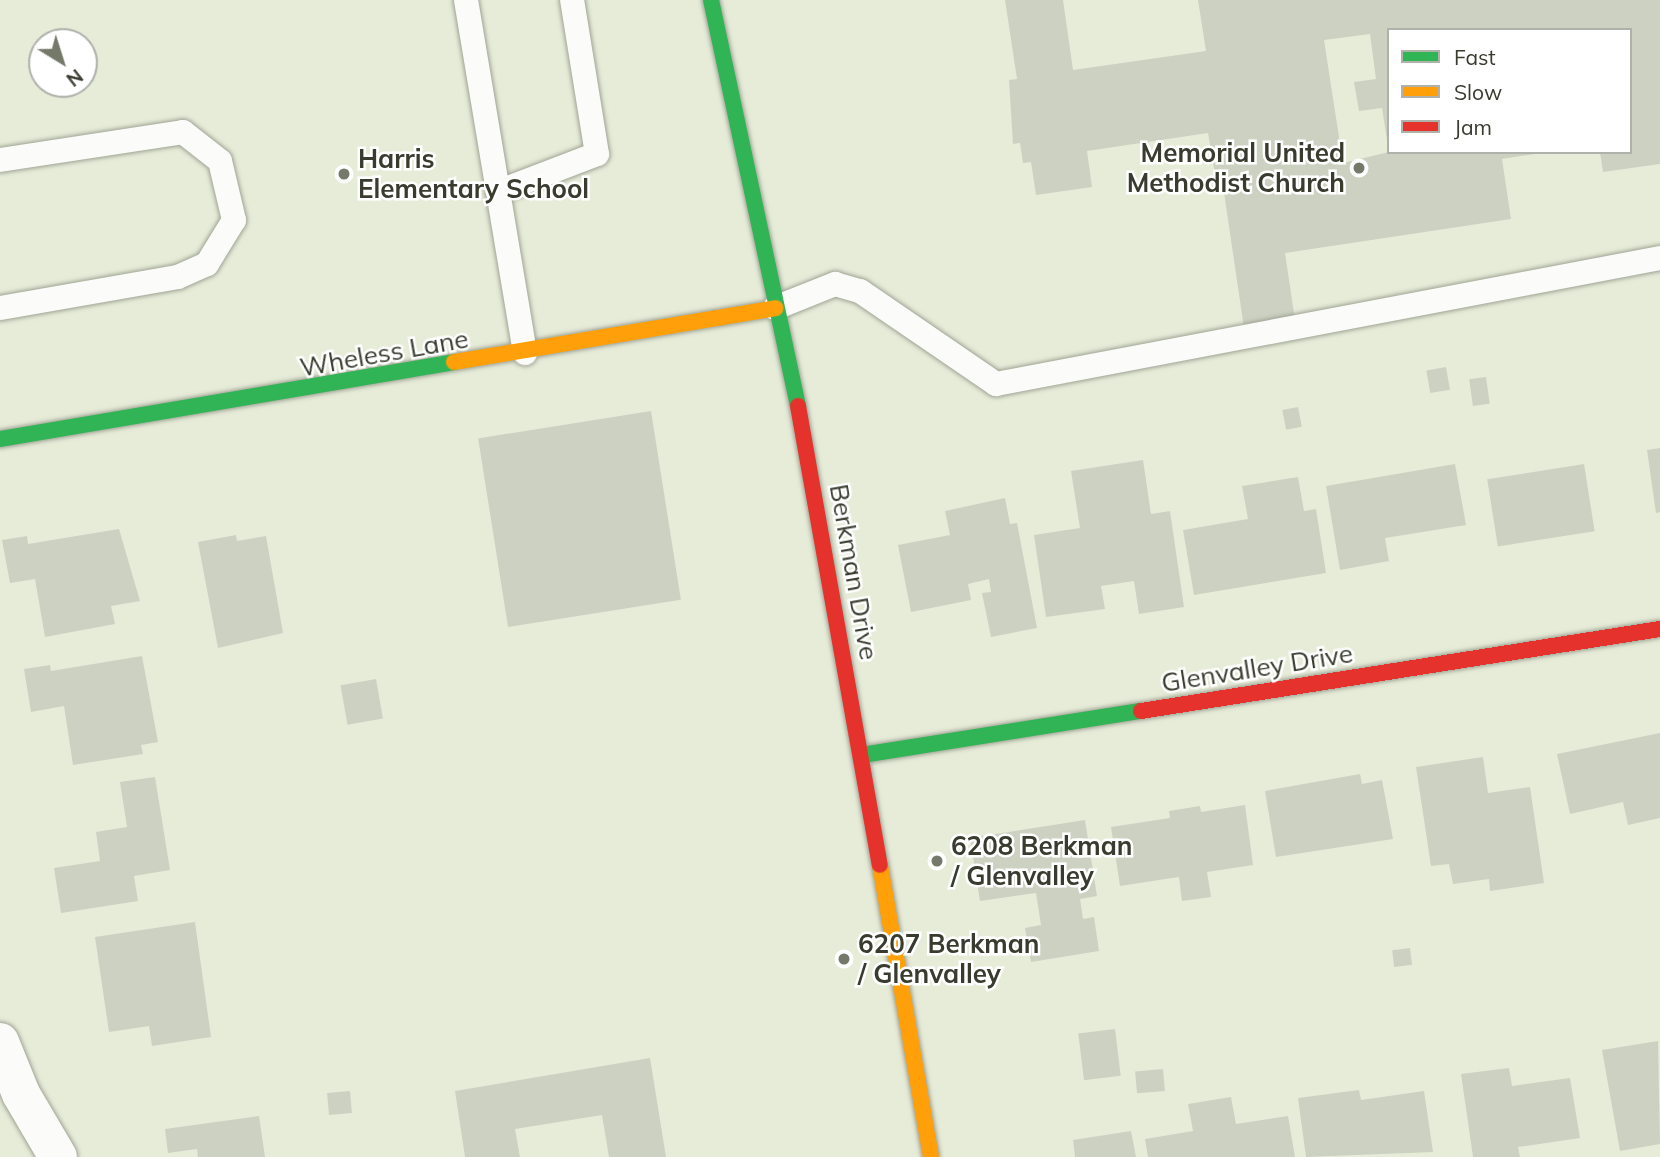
<!DOCTYPE html>
<style>
body{margin:0}
#map{position:relative;width:1660px;height:1157px;overflow:hidden;background:#e7ecd9;font-family:Mulish,sans-serif}
div>[style]{position:absolute}
.building>*{inset:0;background:#cdd1c2;transform-origin:0 0}
.roads{filter:drop-shadow(0 0 2px #a0a495) drop-shadow(0 0 2px #a0a495)}
.lane>*{height:24px;margin:-12px;padding:0 12px;transform-origin:12px;border-radius:12px;background:#fbfcf9}
.street>*{height:38px;margin:-19px;padding:0 19px;transform-origin:19px;border-radius:19px;background:#fbfcf9}
.fast>*{height:16px;margin:-8px;padding:0 8px;transform-origin:8px;border-radius:8px;background:#30b455}
.slow>*{height:16px;margin:-8px;padding:0 8px;transform-origin:8px;border-radius:8px;background:#ff9f0a}
.jam>*{height:16px;margin:-8px;padding:0 8px;transform-origin:8px;border-radius:8px;background:#e5322d}
.dots>*{width:19px;height:19px;translate:-50% -50%;box-sizing:border-box;border:4px solid #fff;border-radius:50%}
span{translate:-50% -50%;white-space:nowrap;text-align:center;line-height:1.15;-webkit-text-stroke:5px #fff;paint-order:stroke}
.poi-label{font-size:26px;color:#383b2e;font-weight:700}
.right{translate:-100% -50%;text-align:right}
.left{translate:0 -50%;text-align:left}
.street-label{font-size:26px;color:#383b2e}
.legend{position:absolute;left:1387px;top:28px;width:245px;height:126px;box-sizing:border-box;background:#fff;border:2px solid #afb1ab;margin:0;padding:9px 12px;list-style:none;font-size:21px;color:#383b2e}
.legend li{display:flex;align-items:center;gap:14px;height:35px}
.legend b{width:35px;border:2px solid #afb1ab}
.north{position:absolute;left:28px;top:28px;width:70px;height:70px;box-sizing:border-box;background:#fff;border:2px solid #afb1ab;border-radius:50%;rotate:142deg;font-size:19px;font-weight:700;line-height:28px;text-align:center;color:#383b2e}
.north::after{content:'';display:block;margin:auto;width:24px;height:32px;background:#75796a;clip-path:polygon(50% 0,100% 100%,50% 72%,0 100%)}
</style>
<div id="map">
<div class="building">
<i style="clip-path:polygon(1005px 0,1063px 0,1073px 70px,1206px 51px,1198px 0,1660px 0,1660px 164px,1603px 172px,1600px 152px,1630px 152px,1630px 30px,1389px 30px,1387px 140px,1382px 108px,1359px 111px,1354px 82px,1376px 79px,1370px 34px,1324px 40px,1343px 163px,1389px 152px,1535px 154px,1502px 159px,1511px 219px,1285px 253px,1295px 320px,1244px 328px,1222px 179px,1216px 180px,1208px 133px,1087px 151px,1092px 187px,1036px 195px,1031px 162px,1023px 163px,1020px 143px,1013px 144px,1009px 80px,1017px 79px)"></i>
<i style="left:1446px;top:367px;width:23px;height:20px;rotate:80deg"></i>
<i style="left:1486px;top:377px;width:27px;height:17px;rotate:82deg"></i>
<i style="left:1298px;top:407px;width:20px;height:16px;rotate:79deg"></i>
<i style="left:651px;top:411px;width:191px;height:175px;rotate:81deg"></i>
<i style="clip-path:polygon(1660px 448px,1660px 512px,1656px 513px,1647px 450px)"></i>
<i style="clip-path:polygon(1143px 460px,1151px 514px,1170px 511px,1184px 607px,1139px 614px,1134px 581px,1101px 586px,1105px 609px,1046px 617px,1034px 535px,1080px 528px,1071px 471px)"></i>
<i style="clip-path:polygon(1455px 464px,1466px 525px,1385px 538px,1389px 561px,1340px 570px,1326px 486px)"></i>
<i style="left:1584px;top:464px;width:68px;height:98px;rotate:81deg"></i>
<i style="clip-path:polygon(1298px 477px,1304px 511px,1316px 509px,1326px 573px,1194px 595px,1183px 530px,1248px 519px,1242px 486px)"></i>
<i style="clip-path:polygon(1005px 498px,1010px 524px,1017px 523px,1037px 628px,991px 637px,982px 593px,991px 592px,989px 579px,968px 584px,971px 600px,911px 612px,898px 545px,950px 535px,945px 511px)"></i>
<i style="clip-path:polygon(119px 529px,140px 601px,111px 606px,115px 624px,45px 637px,35px 579px,10px 583px,2px 540px,27px 536px,28px 544px)"></i>
<i style="clip-path:polygon(236px 535px,237px 541px,266px 536px,283px 633px,218px 648px,198px 542px)"></i>
<i style="clip-path:polygon(142px 656px,158px 742px,141px 745px,143px 754px,73px 765px,64px 706px,31px 712px,24px 669px,50px 665px,51px 671px)"></i>
<i style="left:376px;top:679px;width:40px;height:36px;rotate:80deg"></i>
<i style="clip-path:polygon(1660px 733px,1660px 818px,1628px 825px,1623px 802px,1570px 814px,1557px 754px)"></i>
<i style="clip-path:polygon(1483px 757px,1488px 793px,1530px 787px,1544px 883px,1490px 891px,1489px 879px,1453px 884px,1449px 864px,1431px 866px,1416px 767px)"></i>
<i style="clip-path:polygon(1360px 774px,1362px 784px,1382px 780px,1393px 839px,1276px 857px,1265px 791px)"></i>
<i style="clip-path:polygon(155px 777px,170px 870px,134px 876px,138px 901px,61px 913px,54px 868px,100px 861px,96px 832px,127px 827px,120px 782px)"></i>
<i style="clip-path:polygon(1245px 805px,1253px 865px,1207px 872px,1211px 897px,1182px 901px,1179px 877px,1120px 886px,1111px 827px,1170px 818px,1169px 811px,1200px 806px,1201px 812px)"></i>
<i style="clip-path:polygon(1085px 820px,1097px 896px,1080px 899px,1083px 919px,1094px 917px,1099px 951px,1031px 962px,1025px 928px,1041px 925px,1036px 893px,980px 901px,970px 838px)"></i>
<i style="clip-path:polygon(195px 922px,211px 1037px,152px 1046px,149px 1026px,109px 1032px,95px 937px)"></i>
<i style="left:1410px;top:948px;width:17px;height:18px;rotate:83deg"></i>
<i style="left:1115px;top:1029px;width:47px;height:37px;rotate:83deg"></i>
<i style="clip-path:polygon(1658px 1041px,1660px 1144px,1620px 1151px,1602px 1050px)"></i>
<i style="clip-path:polygon(650px 1058px,666px 1157px,609px 1157px,602px 1115px,515px 1129px,520px 1157px,465px 1157px,455px 1091px)"></i>
<i style="clip-path:polygon(1509px 1068px,1512px 1086px,1570px 1078px,1580px 1138px,1518px 1147px,1520px 1157px,1473px 1157px,1461px 1074px)"></i>
<i style="left:1163px;top:1069px;width:22px;height:28px;rotate:85deg"></i>
<i style="clip-path:polygon(1359px 1090px,1361px 1100px,1424px 1091px,1433px 1152px,1306px 1157px,1298px 1098px)"></i>
<i style="left:350px;top:1091px;width:22px;height:23px;rotate:85deg"></i>
<i style="clip-path:polygon(1231px 1097px,1236px 1124px,1288px 1116px,1295px 1157px,1148px 1157px,1145px 1139px,1193px 1131px,1188px 1104px)"></i>
<i style="clip-path:polygon(259px 1116px,265px 1157px,198px 1157px,197px 1149px,168px 1153px,165px 1129px)"></i>
<i style="clip-path:polygon(1131px 1131px,1136px 1157px,1075px 1157px,1073px 1140px)"></i>
</div>
<div class="roads">
<div class="lane">
<i style="left:466px;top:0;width:358px;rotate:80.5deg"></i>
<i style="left:0;top:160px;width:185px;rotate:-8.7deg"></i>
<i style="left:183px;top:132px;width:47px;rotate:38.1deg"></i>
<i style="left:220px;top:161px;width:61px;rotate:76.7deg"></i>
<i style="left:234px;top:220px;width:52px;rotate:121.5deg"></i>
<i style="left:207px;top:264px;width:32px;rotate:156deg"></i>
<i style="left:178px;top:277px;width:181px;rotate:170.1deg"></i>
<i style="left:498px;top:192px;width:106px;rotate:-21deg"></i>
<i style="left:597px;top:154px;width:156px;rotate:-99.2deg"></i>
<i style="left:775px;top:308px;width:65px;rotate:-21.8deg"></i>
<i style="left:835px;top:284px;width:26px;rotate:16deg"></i>
<i style="left:860px;top:291px;width:165px;rotate:34.4deg"></i>
<i style="left:996px;top:384px;width:676px;rotate:-10.74deg"></i>
</div>
<div class="street">
<i style="left:0;top:1042px;width:56px;rotate:68deg"></i>
<i style="left:21px;top:1094px;width:73px;rotate:59.6deg"></i>
</div>
<div class="fast">
<i style="left:711px;top:0;width:415px;rotate:77.9deg"></i>
<i style="left:0;top:439px;width:460px;rotate:-9.6deg"></i>
<i style="left:862px;top:755px;width:282px;rotate:-9deg"></i>
</div>
<div class="slow">
<i style="left:454px;top:362px;width:326px;rotate:-9.5deg"></i>
<i style="left:880px;top:865px;width:296px;rotate:80.1deg"></i>
</div>
<div class="jam">
<i style="left:798px;top:406px;width:466px;rotate:79.9deg"></i>
<i style="left:1141px;top:711px;width:525px;rotate:-8.98deg"></i>
</div>
</div>
<div class="dots">
<i style="left:1359px;top:168px;background:#75796a"></i>
<i style="left:344px;top:174px;background:#75796a"></i>
<i style="left:937px;top:861px;background:#75796a"></i>
<i style="left:844px;top:959px;background:#75796a"></i>
</div>
<div class="poi-label">
<span class="right" style="left:1345px;top:168px">Memorial United<br>Methodist Church</span>
<span class="left" style="left:358px;top:174px">Harris<br>Elementary School</span>
<span class="left" style="left:951px;top:861px">6208 Berkman<br>/ Glenvalley</span>
<span class="left" style="left:858px;top:959px">6207 Berkman<br>/ Glenvalley</span>
</div>
<div class="street-label">
<span style="left:384px;top:353px;rotate:-10deg">Wheless Lane</span>
<span style="left:854px;top:572px;rotate:80deg">Berkman Drive</span>
<span style="left:1257px;top:668px;rotate:-9deg">Glenvalley Drive</span>
</div>
<ul class="legend">
<li><b style="height:9px;background:#30b455"></b>Fast</li>
<li><b style="height:9px;background:#ff9f0a"></b>Slow</li>
<li><b style="height:9px;background:#e5322d"></b>Jam</li>
</ul>
<div class="north">N</div>
</div>
